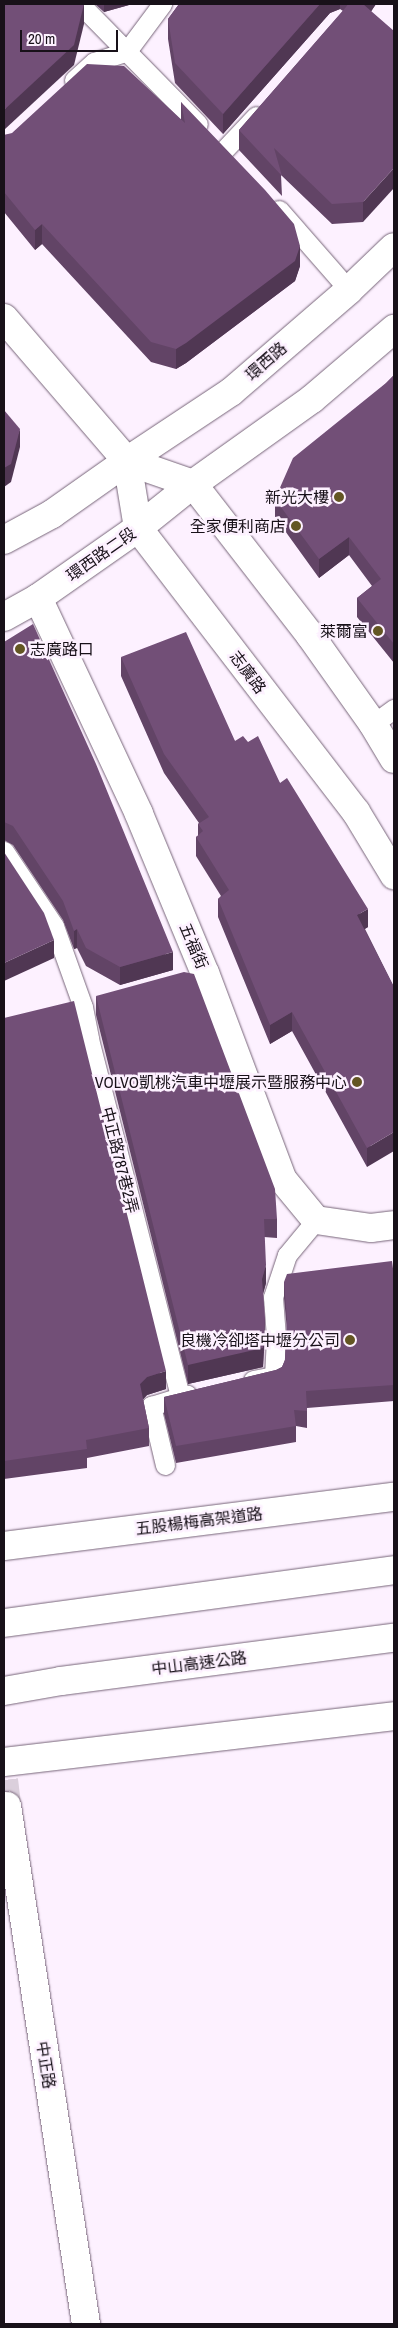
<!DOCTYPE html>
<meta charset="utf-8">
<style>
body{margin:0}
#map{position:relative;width:398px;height:2328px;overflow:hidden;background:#fdf1ff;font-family:"Archivo Narrow","Noto Sans TC",sans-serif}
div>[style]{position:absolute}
.street-tunnel>*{height:28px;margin-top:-14px;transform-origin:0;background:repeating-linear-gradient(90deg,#dbcfdc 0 28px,transparent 0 42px)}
.roads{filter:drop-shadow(0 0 1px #776579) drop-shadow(0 0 1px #776579)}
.lane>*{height:19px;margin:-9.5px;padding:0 9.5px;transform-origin:9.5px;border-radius:9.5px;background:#fff}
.street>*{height:28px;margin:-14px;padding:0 14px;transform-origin:14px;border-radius:14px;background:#fff}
.secondary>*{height:28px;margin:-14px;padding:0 14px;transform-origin:14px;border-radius:14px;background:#fff}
.primary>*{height:28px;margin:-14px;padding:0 14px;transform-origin:14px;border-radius:14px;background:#fff}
.highway>*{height:28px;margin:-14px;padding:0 14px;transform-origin:14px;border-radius:14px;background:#fff}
.wall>*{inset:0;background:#624466}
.shaded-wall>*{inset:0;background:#503753}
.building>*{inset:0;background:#724f77}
.dots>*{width:14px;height:14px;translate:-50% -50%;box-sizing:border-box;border:2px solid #fdf1ff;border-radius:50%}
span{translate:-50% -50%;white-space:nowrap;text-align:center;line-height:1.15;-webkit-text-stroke:5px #fdf1ff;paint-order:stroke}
.street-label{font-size:16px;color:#181119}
.poi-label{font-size:16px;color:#181119}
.right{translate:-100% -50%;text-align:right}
.left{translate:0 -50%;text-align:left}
.frame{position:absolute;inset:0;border:5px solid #181119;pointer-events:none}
.scale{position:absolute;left:20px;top:30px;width:98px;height:22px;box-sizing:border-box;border:2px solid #181119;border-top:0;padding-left:6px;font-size:15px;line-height:18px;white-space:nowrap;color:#181119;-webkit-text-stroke:4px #fdf1ff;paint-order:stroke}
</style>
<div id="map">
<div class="street-tunnel">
<i style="left:4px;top:1780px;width:26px;rotate:83deg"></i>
</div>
<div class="roads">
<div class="lane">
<i style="left:80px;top:4px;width:168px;rotate:45.5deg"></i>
<i style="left:74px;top:80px;width:27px;rotate:-42deg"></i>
<i style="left:94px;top:62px;width:35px;rotate:-18deg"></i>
<i style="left:127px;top:51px;width:59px;rotate:-53.3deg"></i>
<i style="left:223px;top:151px;width:48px;rotate:-46.7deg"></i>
<i style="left:279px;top:210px;width:106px;rotate:48.8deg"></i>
<i style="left:373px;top:724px;width:26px;rotate:-36deg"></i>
<i style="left:4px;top:851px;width:90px;rotate:56.3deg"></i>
<i style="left:54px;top:926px;width:86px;rotate:70.3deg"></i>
<i style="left:83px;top:1007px;width:33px;rotate:79deg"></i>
<i style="left:89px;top:1039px;width:369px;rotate:75.7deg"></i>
<i style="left:253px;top:1380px;width:21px;rotate:-11deg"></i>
<i style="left:274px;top:1376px;width:39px;rotate:-87deg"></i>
<i style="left:276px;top:1337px;width:40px;rotate:-94.3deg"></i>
<i style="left:273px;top:1297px;width:44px;rotate:-71.6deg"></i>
<i style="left:287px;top:1255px;width:45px;rotate:-50.4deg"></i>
<i style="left:165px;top:1465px;width:61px;rotate:-103.3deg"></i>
<i style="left:151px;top:1406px;width:38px;rotate:-17deg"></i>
</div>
<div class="street">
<i style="left:4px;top:318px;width:189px;rotate:49.3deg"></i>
<i style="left:38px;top:598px;width:238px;rotate:64.9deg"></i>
<i style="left:139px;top:814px;width:172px;rotate:67.5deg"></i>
<i style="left:205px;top:973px;width:221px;rotate:69.4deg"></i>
<i style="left:283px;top:1180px;width:52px;rotate:50.5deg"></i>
<i style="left:316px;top:1220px;width:56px;rotate:8.3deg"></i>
<i style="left:371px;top:1228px;width:23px;rotate:-7deg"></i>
<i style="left:7px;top:1806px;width:524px;rotate:81.33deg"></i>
</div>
<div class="secondary">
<i style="left:394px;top:759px;width:41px;rotate:-121deg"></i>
<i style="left:373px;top:724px;width:109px;rotate:-125.3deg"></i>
<i style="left:310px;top:635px;width:191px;rotate:-127.8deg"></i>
<i style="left:193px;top:484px;width:70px;rotate:-160.8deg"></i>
<i style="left:127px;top:461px;width:68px;rotate:80.7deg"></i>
<i style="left:138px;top:528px;width:358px;rotate:52.5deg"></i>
<i style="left:356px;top:812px;width:74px;rotate:58.9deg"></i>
</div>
<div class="primary">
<i style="left:4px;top:540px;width:55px;rotate:-28.4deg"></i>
<i style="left:52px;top:514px;width:92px;rotate:-35.2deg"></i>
<i style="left:127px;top:461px;width:125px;rotate:-33.6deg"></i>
<i style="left:231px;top:392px;width:156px;rotate:-40.8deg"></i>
<i style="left:349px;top:290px;width:62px;rotate:-43.7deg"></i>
<i style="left:4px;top:617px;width:39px;rotate:-29deg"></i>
<i style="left:38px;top:598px;width:122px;rotate:-35deg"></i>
<i style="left:138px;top:528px;width:70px;rotate:-38.7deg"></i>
<i style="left:193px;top:484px;width:146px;rotate:-35.5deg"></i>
<i style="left:312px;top:399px;width:108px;rotate:-40.5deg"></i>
</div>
<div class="highway">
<i style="left:4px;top:1546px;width:393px;rotate:-7.2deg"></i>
<i style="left:4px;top:1623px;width:394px;rotate:-7.7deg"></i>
<i style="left:4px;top:1691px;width:58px;rotate:-10deg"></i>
<i style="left:61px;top:1681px;width:336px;rotate:-7.4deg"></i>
<i style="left:4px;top:1762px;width:393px;rotate:-6.7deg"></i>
</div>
</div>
<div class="wall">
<i style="clip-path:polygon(95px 4px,130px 4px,129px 5px,104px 12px)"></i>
<i style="clip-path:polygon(179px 4px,376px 4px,371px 11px,363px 222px,332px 224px,281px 175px,282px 196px,239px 150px,239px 130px,343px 11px,340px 9px,330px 13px,223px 134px,175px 83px,168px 39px,168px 19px)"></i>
<i style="clip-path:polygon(181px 102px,300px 266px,295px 281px,186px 363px,176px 369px,151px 362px,42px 244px,35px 250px,4px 212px,4px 135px,181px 119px)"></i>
<i style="clip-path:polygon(394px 375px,394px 663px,357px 617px,357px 598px,372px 586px,349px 555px,319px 578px,275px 517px,275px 499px)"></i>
<i style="clip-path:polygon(4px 642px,173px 970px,120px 985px,86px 966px,77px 948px,74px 949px,63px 920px,13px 845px,4px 840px)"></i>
<i style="clip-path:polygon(121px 657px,235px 741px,280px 783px,368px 927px,365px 929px,394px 987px,367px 1167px,292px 1031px,270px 1044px,218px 917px,218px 899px,221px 896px,196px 856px,196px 837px,198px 836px,198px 824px,199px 823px,164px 773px,121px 676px)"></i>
<i style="clip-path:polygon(96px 996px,277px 1219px,277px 1238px,264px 1237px,266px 1283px,263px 1294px,265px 1337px,263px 1367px,188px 1384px,96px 1015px)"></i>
<i style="clip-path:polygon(4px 1018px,166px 1389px,147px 1395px,143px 1399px,149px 1428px,149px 1446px,87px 1458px,87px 1468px,4px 1479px)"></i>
<i style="clip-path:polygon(394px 1276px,394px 1401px,307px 1408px,307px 1428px,296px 1426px,296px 1442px,176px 1463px,164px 1414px,164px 1397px,276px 1370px,282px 1367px,285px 1360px,287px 1330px,284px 1298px,284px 1282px)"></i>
</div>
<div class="shaded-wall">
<i style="clip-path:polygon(84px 4px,84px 24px,74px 65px,4px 130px,4px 110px)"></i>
<i style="clip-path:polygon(104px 4px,130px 4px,129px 5px,104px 12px)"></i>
<i style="clip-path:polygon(320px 4px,340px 4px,340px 9px,330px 13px,223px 134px,223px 114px)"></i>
<i style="clip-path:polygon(363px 4px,376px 4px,363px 24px)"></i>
<i style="clip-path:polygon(394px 168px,394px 188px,363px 222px,363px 202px)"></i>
<i style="clip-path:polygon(42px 224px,42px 244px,35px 250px,35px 230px)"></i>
<i style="clip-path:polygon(300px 246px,300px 266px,295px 281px,186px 363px,176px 369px,176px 349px)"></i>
<i style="clip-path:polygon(20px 429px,20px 447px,11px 482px,4px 487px,4px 468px)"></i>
<i style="clip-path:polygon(349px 537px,349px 555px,319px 578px,319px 559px)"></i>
<i style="clip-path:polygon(368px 909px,368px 927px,357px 933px,357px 915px)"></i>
<i style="clip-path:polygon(77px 929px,77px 948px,74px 949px,74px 931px)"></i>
<i style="clip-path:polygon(54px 940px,54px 958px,4px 981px,4px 963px)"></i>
<i style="clip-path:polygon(173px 952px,173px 970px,120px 985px,120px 967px)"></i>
<i style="clip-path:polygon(292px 1012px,292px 1031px,270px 1044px,270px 1025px)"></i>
<i style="clip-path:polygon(394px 1132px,394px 1151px,367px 1167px,367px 1148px)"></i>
<i style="clip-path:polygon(266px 1265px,266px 1283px,262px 1297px,262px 1279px)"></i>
<i style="clip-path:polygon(265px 1318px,263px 1367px,188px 1384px,188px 1365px)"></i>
<i style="clip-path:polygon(166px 1371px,166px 1389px,147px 1395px,140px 1403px,140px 1384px,147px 1377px)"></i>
</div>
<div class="building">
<i style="clip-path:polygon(4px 4px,84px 4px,74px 45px,4px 110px)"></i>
<i style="clip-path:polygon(179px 4px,320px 4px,223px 114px,175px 63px,168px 19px)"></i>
<i style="clip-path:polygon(348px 4px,363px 4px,394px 31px,394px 168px,363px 202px,332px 204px,274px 148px,282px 176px,239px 130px,346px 7px)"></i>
<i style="clip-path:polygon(87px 64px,124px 66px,185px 123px,181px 102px,265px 190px,294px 224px,300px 246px,295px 261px,186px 343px,176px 349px,151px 342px,42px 224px,35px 230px,4px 192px,4px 135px,12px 133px)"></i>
<i style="clip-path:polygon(394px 375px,394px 644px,357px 598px,381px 579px,349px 537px,319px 559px,275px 499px,293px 458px,386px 383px)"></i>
<i style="clip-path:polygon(4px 410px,20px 429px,11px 464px,4px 468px)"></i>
<i style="clip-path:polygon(33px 624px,96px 764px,173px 952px,120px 967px,86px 948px,77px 929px,74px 931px,63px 901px,13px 826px,4px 822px,4px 642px)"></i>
<i style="clip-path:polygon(186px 632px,235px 741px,243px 736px,248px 742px,258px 736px,280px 783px,287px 778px,368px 909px,357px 915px,394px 987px,394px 1132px,367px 1148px,292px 1012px,270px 1025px,218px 899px,229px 890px,196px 837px,203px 831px,198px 824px,209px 817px,164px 754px,121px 657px)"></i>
<i style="clip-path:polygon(4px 852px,44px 913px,54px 940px,4px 963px)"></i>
<i style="clip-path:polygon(184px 972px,194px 974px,275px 1189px,277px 1219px,264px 1219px,266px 1265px,262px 1279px,265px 1318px,263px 1348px,188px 1365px,96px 996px)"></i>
<i style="clip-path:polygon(74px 1001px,166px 1371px,147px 1377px,140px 1384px,149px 1428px,86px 1440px,87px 1449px,4px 1461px,4px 1018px)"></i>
<i style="clip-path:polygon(392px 1261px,394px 1276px,394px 1385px,306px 1391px,307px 1411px,294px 1410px,296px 1426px,176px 1446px,164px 1397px,276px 1370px,282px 1367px,285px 1360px,287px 1320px,284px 1282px,287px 1274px)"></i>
</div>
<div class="dots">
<i style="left:339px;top:497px;background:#635623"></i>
<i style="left:296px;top:526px;background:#635623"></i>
<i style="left:378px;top:631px;background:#635623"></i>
<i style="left:20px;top:649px;background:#635623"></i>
<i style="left:357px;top:1082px;background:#635623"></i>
<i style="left:350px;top:1340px;background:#635623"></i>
</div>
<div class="street-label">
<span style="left:266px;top:361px;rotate:-41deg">環西路</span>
<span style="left:101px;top:554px;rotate:-35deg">環西路二段</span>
<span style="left:248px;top:672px;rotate:53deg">志廣路</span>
<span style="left:194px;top:946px;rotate:67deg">五福街</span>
<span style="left:120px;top:1160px;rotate:76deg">中正路787巷2弄</span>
<span style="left:199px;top:1521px;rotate:-7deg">五股楊梅高架道路</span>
<span style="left:199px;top:1663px;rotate:-7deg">中山高速公路</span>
<span style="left:46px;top:2065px;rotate:81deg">中正路</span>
</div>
<div class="poi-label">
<span class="right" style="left:329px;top:497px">新光大樓</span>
<span class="right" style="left:286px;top:526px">全家便利商店</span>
<span class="right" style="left:368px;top:631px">萊爾富</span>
<span class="left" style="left:30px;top:649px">志廣路口</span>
<span class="right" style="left:347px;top:1082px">VOLVO凱桃汽車中壢展示暨服務中心</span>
<span class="right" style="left:340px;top:1340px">良機冷卻塔中壢分公司</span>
</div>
<div class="frame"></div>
<div class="scale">20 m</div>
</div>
